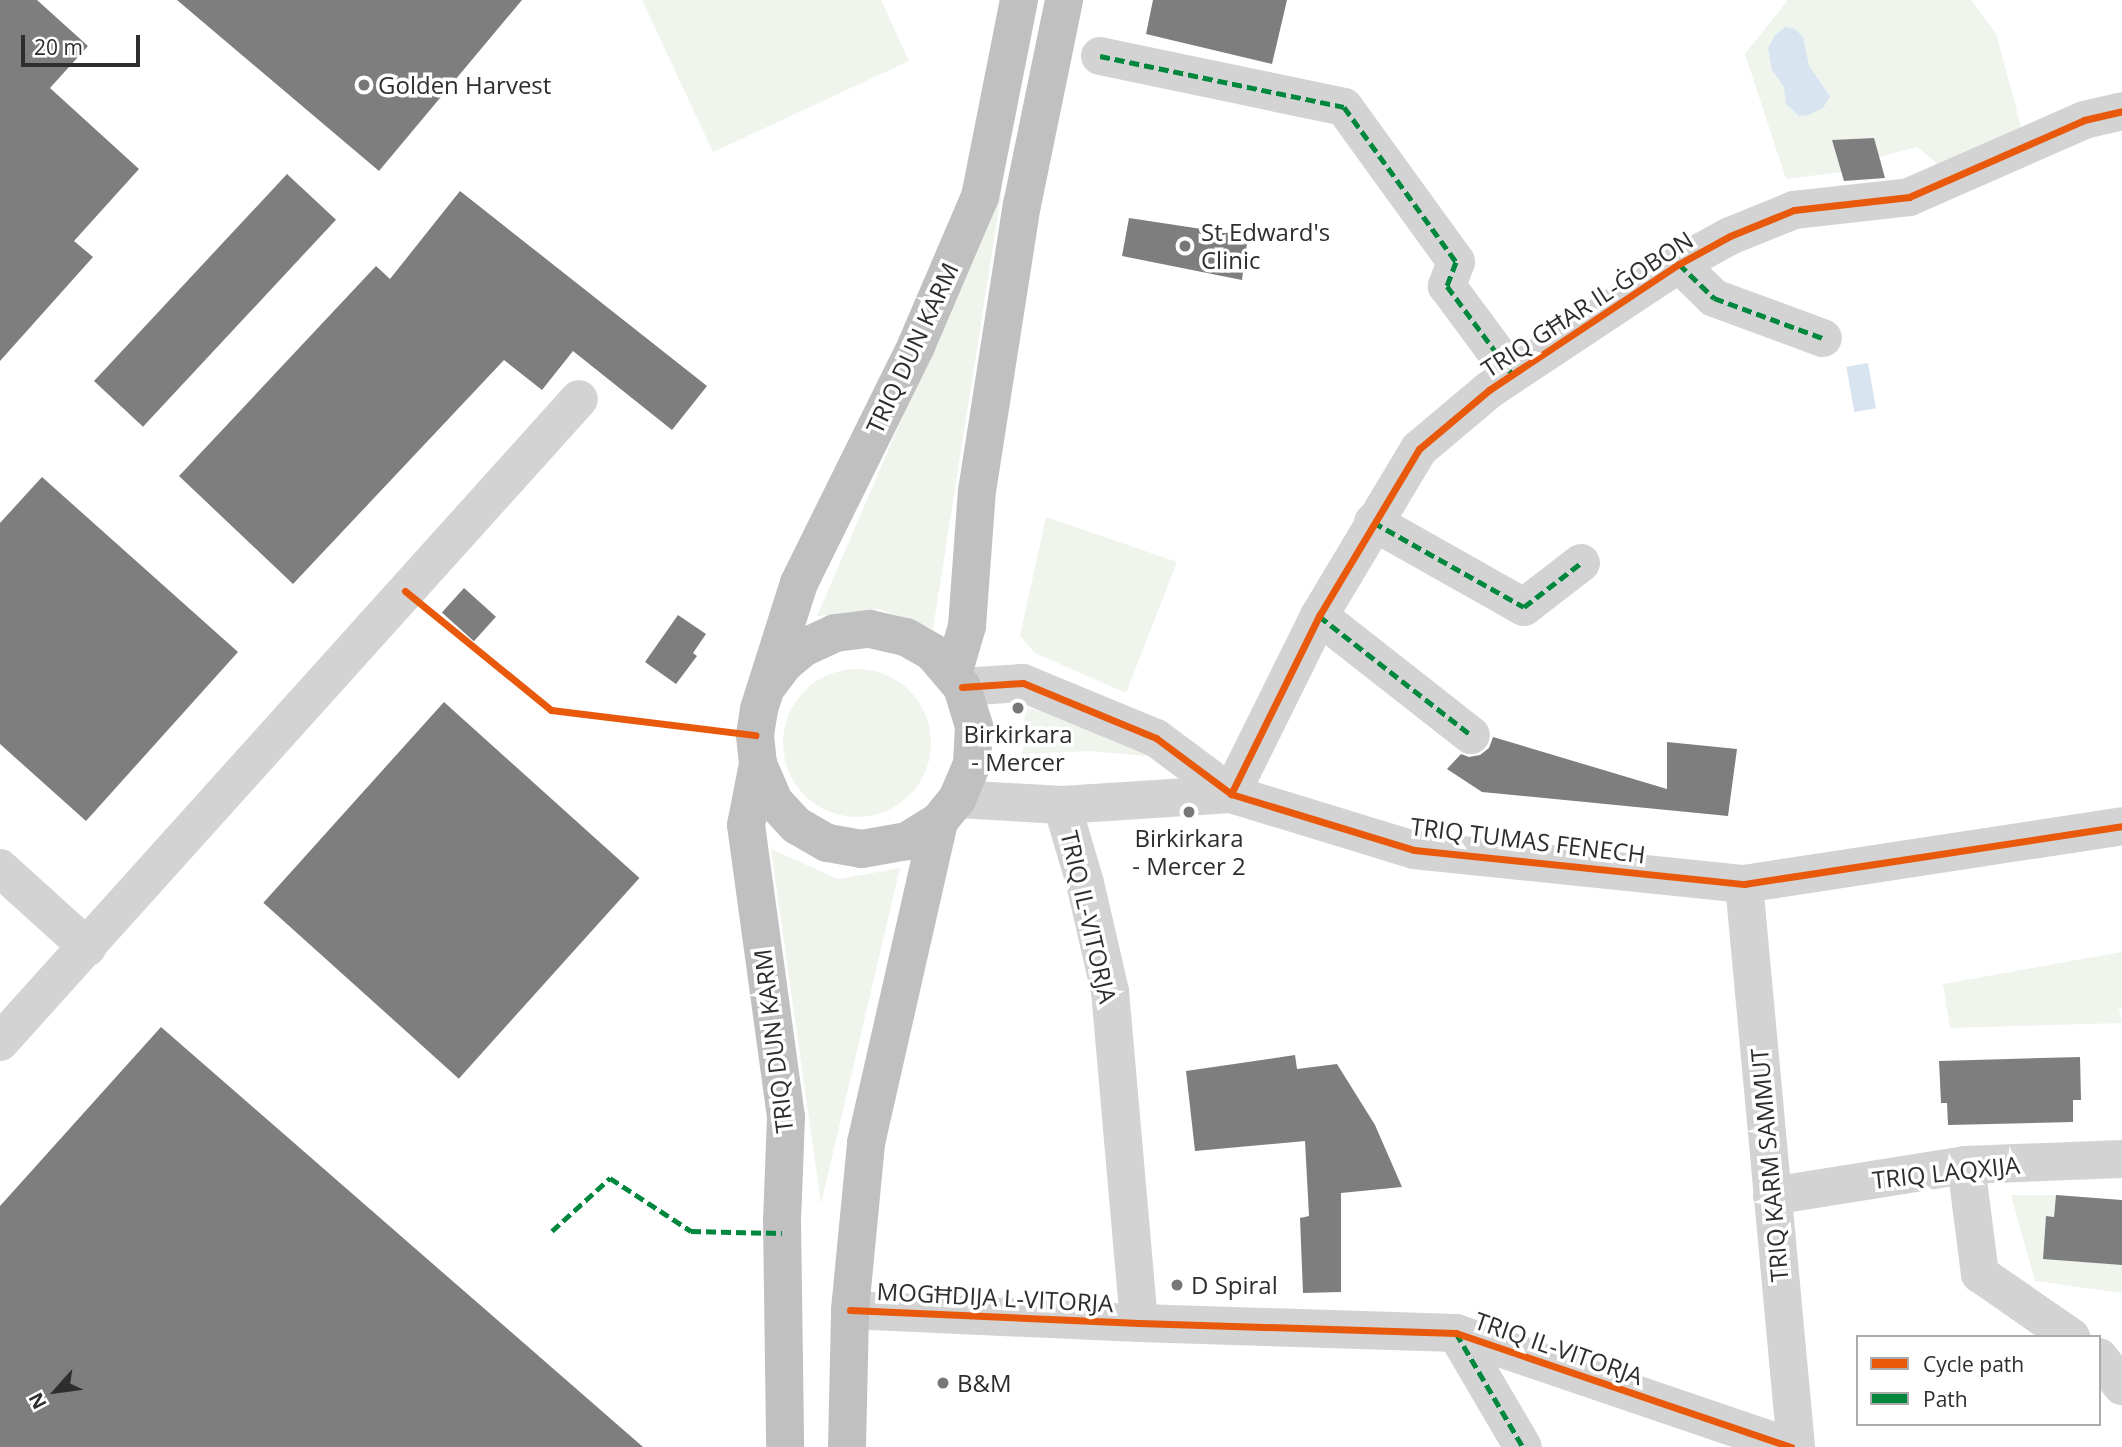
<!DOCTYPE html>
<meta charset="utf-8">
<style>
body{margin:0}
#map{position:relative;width:2122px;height:1447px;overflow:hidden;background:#fff;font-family:"Open Sans",sans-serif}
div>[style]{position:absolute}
.green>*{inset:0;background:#eff4ec}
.round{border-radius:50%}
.water>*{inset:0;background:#d8e5f0;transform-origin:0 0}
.building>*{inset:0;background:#7e7e7e;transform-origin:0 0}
.minor>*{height:38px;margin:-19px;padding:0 19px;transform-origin:19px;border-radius:19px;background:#d3d3d3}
.highway>*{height:38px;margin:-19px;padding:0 19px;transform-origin:19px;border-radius:19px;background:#c0c0c0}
.quiet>*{height:5px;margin-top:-2.5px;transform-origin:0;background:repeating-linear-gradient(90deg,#00873e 0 10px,transparent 0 15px)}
.cycleway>*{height:7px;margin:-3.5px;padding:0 3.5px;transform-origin:3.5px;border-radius:3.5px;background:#e8590c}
.dots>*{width:19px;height:19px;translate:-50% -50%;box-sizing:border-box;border:4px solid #fff;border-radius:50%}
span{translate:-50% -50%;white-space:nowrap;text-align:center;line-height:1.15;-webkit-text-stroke:7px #fff;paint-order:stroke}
.poi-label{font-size:24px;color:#2e2e2e}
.left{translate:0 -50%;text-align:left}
.street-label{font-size:24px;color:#2e2e2e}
.legend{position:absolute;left:1856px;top:1335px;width:245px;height:91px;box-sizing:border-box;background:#fff;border:2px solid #ababab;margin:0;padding:9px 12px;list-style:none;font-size:21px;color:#2e2e2e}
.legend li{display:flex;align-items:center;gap:14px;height:35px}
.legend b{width:35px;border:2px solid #ababab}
.north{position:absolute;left:21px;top:1356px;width:70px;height:70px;-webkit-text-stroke:5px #fff;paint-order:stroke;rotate:242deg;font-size:19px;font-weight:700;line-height:28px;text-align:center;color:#2e2e2e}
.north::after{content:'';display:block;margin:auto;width:24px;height:32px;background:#2e2e2e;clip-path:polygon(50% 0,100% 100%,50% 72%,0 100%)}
.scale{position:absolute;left:21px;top:35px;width:119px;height:32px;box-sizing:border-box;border:4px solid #2e2e2e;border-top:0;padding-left:9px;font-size:21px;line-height:24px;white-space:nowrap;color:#2e2e2e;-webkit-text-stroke:5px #fff;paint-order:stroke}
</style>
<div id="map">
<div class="green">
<i style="clip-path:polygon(642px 0,881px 0,909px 61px,713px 152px)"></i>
<i style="clip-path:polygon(1788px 0,1971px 0,1996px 33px,2023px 134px,1944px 169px,1917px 147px,1879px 157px,1873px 138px,1832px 140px,1841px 172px,1786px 179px,1745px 54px)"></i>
<i style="clip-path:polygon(1003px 183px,933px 629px,879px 609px,817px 616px)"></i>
<i style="clip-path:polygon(1046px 517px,1177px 562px,1126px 693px,1035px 653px,1020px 636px)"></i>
<i class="round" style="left:783px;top:669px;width:148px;height:148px"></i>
<i style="clip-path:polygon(1025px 707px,1088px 723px,1158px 757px,1089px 751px,1023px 754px)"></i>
<i style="clip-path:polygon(771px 849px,838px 879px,900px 868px,821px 1204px)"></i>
<i style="clip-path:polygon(2122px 952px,2122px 1008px,2119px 1008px,2122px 1023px,1950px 1028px,1943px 984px)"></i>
<i style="clip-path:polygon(2011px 1195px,2056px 1195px,2054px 1217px,2046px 1216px,2043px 1254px,2122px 1263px,2122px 1293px,2035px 1281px)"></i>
</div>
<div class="water">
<i style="clip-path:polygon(1785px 27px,1795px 29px,1803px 37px,1809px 66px,1830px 96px,1823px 108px,1809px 115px,1799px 116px,1786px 104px,1784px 87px,1772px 70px,1768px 48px,1775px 35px)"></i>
<i style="left:1868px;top:363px;width:46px;height:22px;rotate:80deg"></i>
</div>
<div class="building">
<i style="clip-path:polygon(0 0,37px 0,88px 46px,50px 88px,139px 169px,74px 241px,93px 257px,0 361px)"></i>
<i style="clip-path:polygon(177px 0,522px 0,379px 171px)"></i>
<i style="clip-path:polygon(1153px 0,1287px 0,1272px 64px,1146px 34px)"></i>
<i style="clip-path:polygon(1874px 138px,1885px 178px,1844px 181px,1832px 140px)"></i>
<i style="left:287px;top:174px;width:67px;height:283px;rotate:43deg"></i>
<i style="clip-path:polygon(460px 191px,707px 386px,672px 430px,573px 351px,542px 390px,504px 360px,293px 584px,179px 476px,376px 266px,390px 279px)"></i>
<i style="clip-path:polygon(1129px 218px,1248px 236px,1242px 280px,1122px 256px)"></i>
<i style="clip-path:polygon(42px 477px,238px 652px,86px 821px,0 744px,0 523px)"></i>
<i style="left:464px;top:588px;width:43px;height:33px;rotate:42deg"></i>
<i style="clip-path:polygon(678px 615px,706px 634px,693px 653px,697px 656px,676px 684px,645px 662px)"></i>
<i style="left:444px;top:702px;width:263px;height:270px;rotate:42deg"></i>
<i style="clip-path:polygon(1493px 737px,1667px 789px,1667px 742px,1737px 749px,1728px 816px,1482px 792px,1447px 769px,1461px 754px,1469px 757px,1480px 755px,1489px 748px)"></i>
<i style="clip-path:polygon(161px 1027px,643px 1447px,0 1447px,0 1206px)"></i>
<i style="clip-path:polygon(1295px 1055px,1297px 1069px,1337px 1064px,1375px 1125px,1402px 1187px,1341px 1193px,1341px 1292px,1303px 1293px,1300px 1218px,1309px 1216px,1305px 1141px,1195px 1151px,1186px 1071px)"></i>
<i style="clip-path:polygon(2080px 1057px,2081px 1100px,2073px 1100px,2073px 1122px,1948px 1125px,1947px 1103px,1941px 1103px,1939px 1061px)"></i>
<i style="clip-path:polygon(2056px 1195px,2122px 1200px,2122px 1265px,2043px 1259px,2046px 1216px,2054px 1217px)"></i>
</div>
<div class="minor">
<i style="left:1100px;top:56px;width:249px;rotate:11.8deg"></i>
<i style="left:1344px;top:107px;width:191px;rotate:54.1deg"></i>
<i style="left:1456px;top:262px;width:26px;rotate:111deg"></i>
<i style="left:1447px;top:286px;width:109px;rotate:53.5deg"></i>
<i style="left:1679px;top:264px;width:49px;rotate:44.2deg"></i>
<i style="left:1714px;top:298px;width:116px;rotate:20.2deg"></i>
<i style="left:1373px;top:522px;width:173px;rotate:29.4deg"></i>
<i style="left:1524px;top:607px;width:72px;rotate:-37.7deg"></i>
<i style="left:1319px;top:616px;width:193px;rotate:38.1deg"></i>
<i style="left:962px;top:687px;width:61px;rotate:-3.8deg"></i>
<i style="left:1023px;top:683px;width:144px;rotate:22.5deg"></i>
<i style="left:1156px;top:738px;width:94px;rotate:36.7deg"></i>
<i style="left:1231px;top:794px;width:191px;rotate:17deg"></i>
<i style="left:1414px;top:850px;width:332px;rotate:5.9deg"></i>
<i style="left:1744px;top:884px;width:382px;rotate:-8.7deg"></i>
<i style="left:1231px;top:794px;width:199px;rotate:-63.7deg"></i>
<i style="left:1319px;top:616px;width:195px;rotate:-59.1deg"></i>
<i style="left:1419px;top:449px;width:92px;rotate:-40.1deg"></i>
<i style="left:1489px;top:390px;width:228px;rotate:-33.6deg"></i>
<i style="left:1679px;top:264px;width:58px;rotate:-28.8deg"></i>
<i style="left:1730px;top:236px;width:69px;rotate:-22.1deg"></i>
<i style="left:1794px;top:210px;width:116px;rotate:-6.4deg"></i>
<i style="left:1909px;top:197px;width:191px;rotate:-23.7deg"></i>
<i style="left:2084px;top:120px;width:39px;rotate:-13deg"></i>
<i style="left:957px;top:799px;width:105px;rotate:3.3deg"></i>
<i style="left:1062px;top:805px;width:169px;rotate:-3.7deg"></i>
<i style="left:1062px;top:805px;width:81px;rotate:73.6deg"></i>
<i style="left:1085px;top:883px;width:111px;rotate:77deg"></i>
<i style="left:1110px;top:991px;width:333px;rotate:85deg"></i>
<i style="left:0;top:868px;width:118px;rotate:42.2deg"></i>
<i style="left:1744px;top:884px;width:565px;rotate:84.72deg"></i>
<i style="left:0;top:1042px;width:865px;rotate:-48deg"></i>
<i style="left:1966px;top:1165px;width:110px;rotate:82.7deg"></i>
<i style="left:1980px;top:1274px;width:111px;rotate:34.7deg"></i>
<i style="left:1772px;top:1196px;width:196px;rotate:-9.1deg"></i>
<i style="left:1966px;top:1165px;width:156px;rotate:-2.2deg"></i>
<i style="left:850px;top:1310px;width:289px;rotate:2.6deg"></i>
<i style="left:1139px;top:1323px;width:317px;rotate:1.8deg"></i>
<i style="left:1456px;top:1333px;width:354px;rotate:18.8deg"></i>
<i style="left:1456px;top:1333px;width:132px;rotate:59.6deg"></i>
<i style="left:2099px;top:1357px;width:37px;rotate:52deg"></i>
</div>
<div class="highway">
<i style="left:953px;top:674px;width:50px;rotate:-73.7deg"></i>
<i style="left:967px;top:626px;width:135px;rotate:-85.8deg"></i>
<i style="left:977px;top:491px;width:290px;rotate:-81.1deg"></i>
<i style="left:1022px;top:205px;width:209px;rotate:-78.4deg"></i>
<i style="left:769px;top:684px;width:25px;rotate:-53deg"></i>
<i style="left:784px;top:664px;width:25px;rotate:-40deg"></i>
<i style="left:803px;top:648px;width:35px;rotate:-25deg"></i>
<i style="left:835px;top:633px;width:35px;rotate:-7deg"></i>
<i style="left:870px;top:629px;width:37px;rotate:13deg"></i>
<i style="left:906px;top:637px;width:30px;rotate:30deg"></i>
<i style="left:932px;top:652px;width:46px;rotate:49.4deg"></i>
<i style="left:962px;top:687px;width:41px;rotate:72.9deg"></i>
<i style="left:974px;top:726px;width:38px;rotate:93deg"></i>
<i style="left:972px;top:764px;width:38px;rotate:113deg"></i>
<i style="left:957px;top:799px;width:28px;rotate:129deg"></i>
<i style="left:939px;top:821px;width:38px;rotate:148deg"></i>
<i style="left:907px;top:841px;width:46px;rotate:169.9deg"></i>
<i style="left:862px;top:849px;width:36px;rotate:-170deg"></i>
<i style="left:827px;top:843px;width:34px;rotate:-150deg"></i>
<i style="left:797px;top:826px;width:34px;rotate:-133deg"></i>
<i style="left:774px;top:801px;width:40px;rotate:-113.4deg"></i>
<i style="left:758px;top:764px;width:29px;rotate:-96deg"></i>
<i style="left:755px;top:735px;width:26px;rotate:-81deg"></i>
<i style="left:759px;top:709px;width:132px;rotate:-72.4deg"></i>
<i style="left:799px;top:583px;width:264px;rotate:-63.7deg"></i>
<i style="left:916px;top:346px;width:162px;rotate:-66.8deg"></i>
<i style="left:980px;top:197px;width:201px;rotate:-78.8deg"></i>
<i style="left:758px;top:764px;width:62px;rotate:101.1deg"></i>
<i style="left:746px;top:825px;width:295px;rotate:82.2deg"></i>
<i style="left:786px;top:1117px;width:103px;rotate:92.2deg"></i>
<i style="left:782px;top:1220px;width:227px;rotate:89.2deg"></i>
<i style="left:847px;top:1447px;width:137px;rotate:-88.7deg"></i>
<i style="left:850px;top:1310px;width:168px;rotate:-84.5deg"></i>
<i style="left:866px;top:1143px;width:330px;rotate:-77.2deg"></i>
</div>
<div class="quiet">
<i style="left:1100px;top:56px;width:249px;rotate:11.8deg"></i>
<i style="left:1344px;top:107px;width:191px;rotate:54.1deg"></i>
<i style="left:1456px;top:262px;width:26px;rotate:111deg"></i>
<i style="left:1447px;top:286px;width:109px;rotate:53.5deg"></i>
<i style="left:1679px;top:264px;width:49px;rotate:44.2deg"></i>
<i style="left:1714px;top:298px;width:116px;rotate:20.2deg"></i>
<i style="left:1373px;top:522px;width:173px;rotate:29.4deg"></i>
<i style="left:1524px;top:607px;width:72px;rotate:-37.7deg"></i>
<i style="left:1319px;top:616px;width:193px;rotate:38.1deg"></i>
<i style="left:552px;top:1231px;width:79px;rotate:-42.4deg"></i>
<i style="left:610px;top:1178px;width:97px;rotate:33.2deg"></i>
<i style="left:691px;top:1231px;width:91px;rotate:1.3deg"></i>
<i style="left:1456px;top:1333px;width:132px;rotate:59.6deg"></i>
</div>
<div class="cycleway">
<i style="left:405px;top:591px;width:188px;rotate:39.2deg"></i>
<i style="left:551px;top:710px;width:206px;rotate:7deg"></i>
<i style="left:962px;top:687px;width:61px;rotate:-3.8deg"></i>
<i style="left:1023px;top:683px;width:144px;rotate:22.5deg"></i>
<i style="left:1156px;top:738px;width:94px;rotate:36.7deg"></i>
<i style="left:1231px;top:794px;width:191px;rotate:17deg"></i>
<i style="left:1414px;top:850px;width:332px;rotate:5.9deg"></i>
<i style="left:1744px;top:884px;width:382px;rotate:-8.7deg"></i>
<i style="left:1231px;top:794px;width:199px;rotate:-63.7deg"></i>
<i style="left:1319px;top:616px;width:195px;rotate:-59.1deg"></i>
<i style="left:1419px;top:449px;width:92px;rotate:-40.1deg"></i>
<i style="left:1489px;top:390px;width:228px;rotate:-33.6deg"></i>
<i style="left:1679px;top:264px;width:58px;rotate:-28.8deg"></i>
<i style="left:1730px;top:236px;width:69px;rotate:-22.1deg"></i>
<i style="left:1794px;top:210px;width:116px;rotate:-6.4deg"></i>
<i style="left:1909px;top:197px;width:191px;rotate:-23.7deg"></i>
<i style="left:2084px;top:120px;width:39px;rotate:-13deg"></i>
<i style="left:850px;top:1310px;width:289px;rotate:2.6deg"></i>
<i style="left:1139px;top:1323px;width:317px;rotate:1.8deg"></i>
<i style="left:1456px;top:1333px;width:354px;rotate:18.8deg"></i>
</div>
<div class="dots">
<i style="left:364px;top:85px;background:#777"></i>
<i style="left:1185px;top:246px;background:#777"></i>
<i style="left:1018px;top:708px;background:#777"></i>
<i style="left:1189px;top:812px;background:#777"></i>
<i style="left:1177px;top:1285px;background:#777"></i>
<i style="left:943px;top:1383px;background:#777"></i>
</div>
<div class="poi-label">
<span class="left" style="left:378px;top:85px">Golden Harvest</span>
<span class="left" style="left:1201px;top:246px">St Edward's<br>Clinic</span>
<span style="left:1018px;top:748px">Birkirkara<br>- Mercer</span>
<span style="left:1189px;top:852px">Birkirkara<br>- Mercer 2</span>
<span class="left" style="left:1191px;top:1285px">D Spiral</span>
<span class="left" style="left:957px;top:1383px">B&amp;M</span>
</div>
<div class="street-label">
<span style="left:1587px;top:304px;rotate:-33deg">TRIQ GĦAR IL-ĠOBON</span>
<span style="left:912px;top:348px;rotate:-65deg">TRIQ DUN KARM</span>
<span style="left:1528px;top:840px;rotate:7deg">TRIQ TUMAS FENECH</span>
<span style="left:1089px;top:917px;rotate:77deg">TRIQ IL-VITORJA</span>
<span style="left:773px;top:1041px;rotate:-97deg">TRIQ DUN KARM</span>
<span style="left:1769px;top:1165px;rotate:-95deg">TRIQ KARM SAMMUT</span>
<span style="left:1946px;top:1172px;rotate:-6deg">TRIQ LAQXIJA</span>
<span style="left:995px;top:1297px;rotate:3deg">MOGĦDIJA L-VITORJA</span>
<span style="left:1559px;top:1348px;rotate:19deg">TRIQ IL-VITORJA</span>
</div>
<ul class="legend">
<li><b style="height:9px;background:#e8590c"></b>Cycle path</li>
<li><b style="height:9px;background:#00873e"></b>Path</li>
</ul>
<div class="north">N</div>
<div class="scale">20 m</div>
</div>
